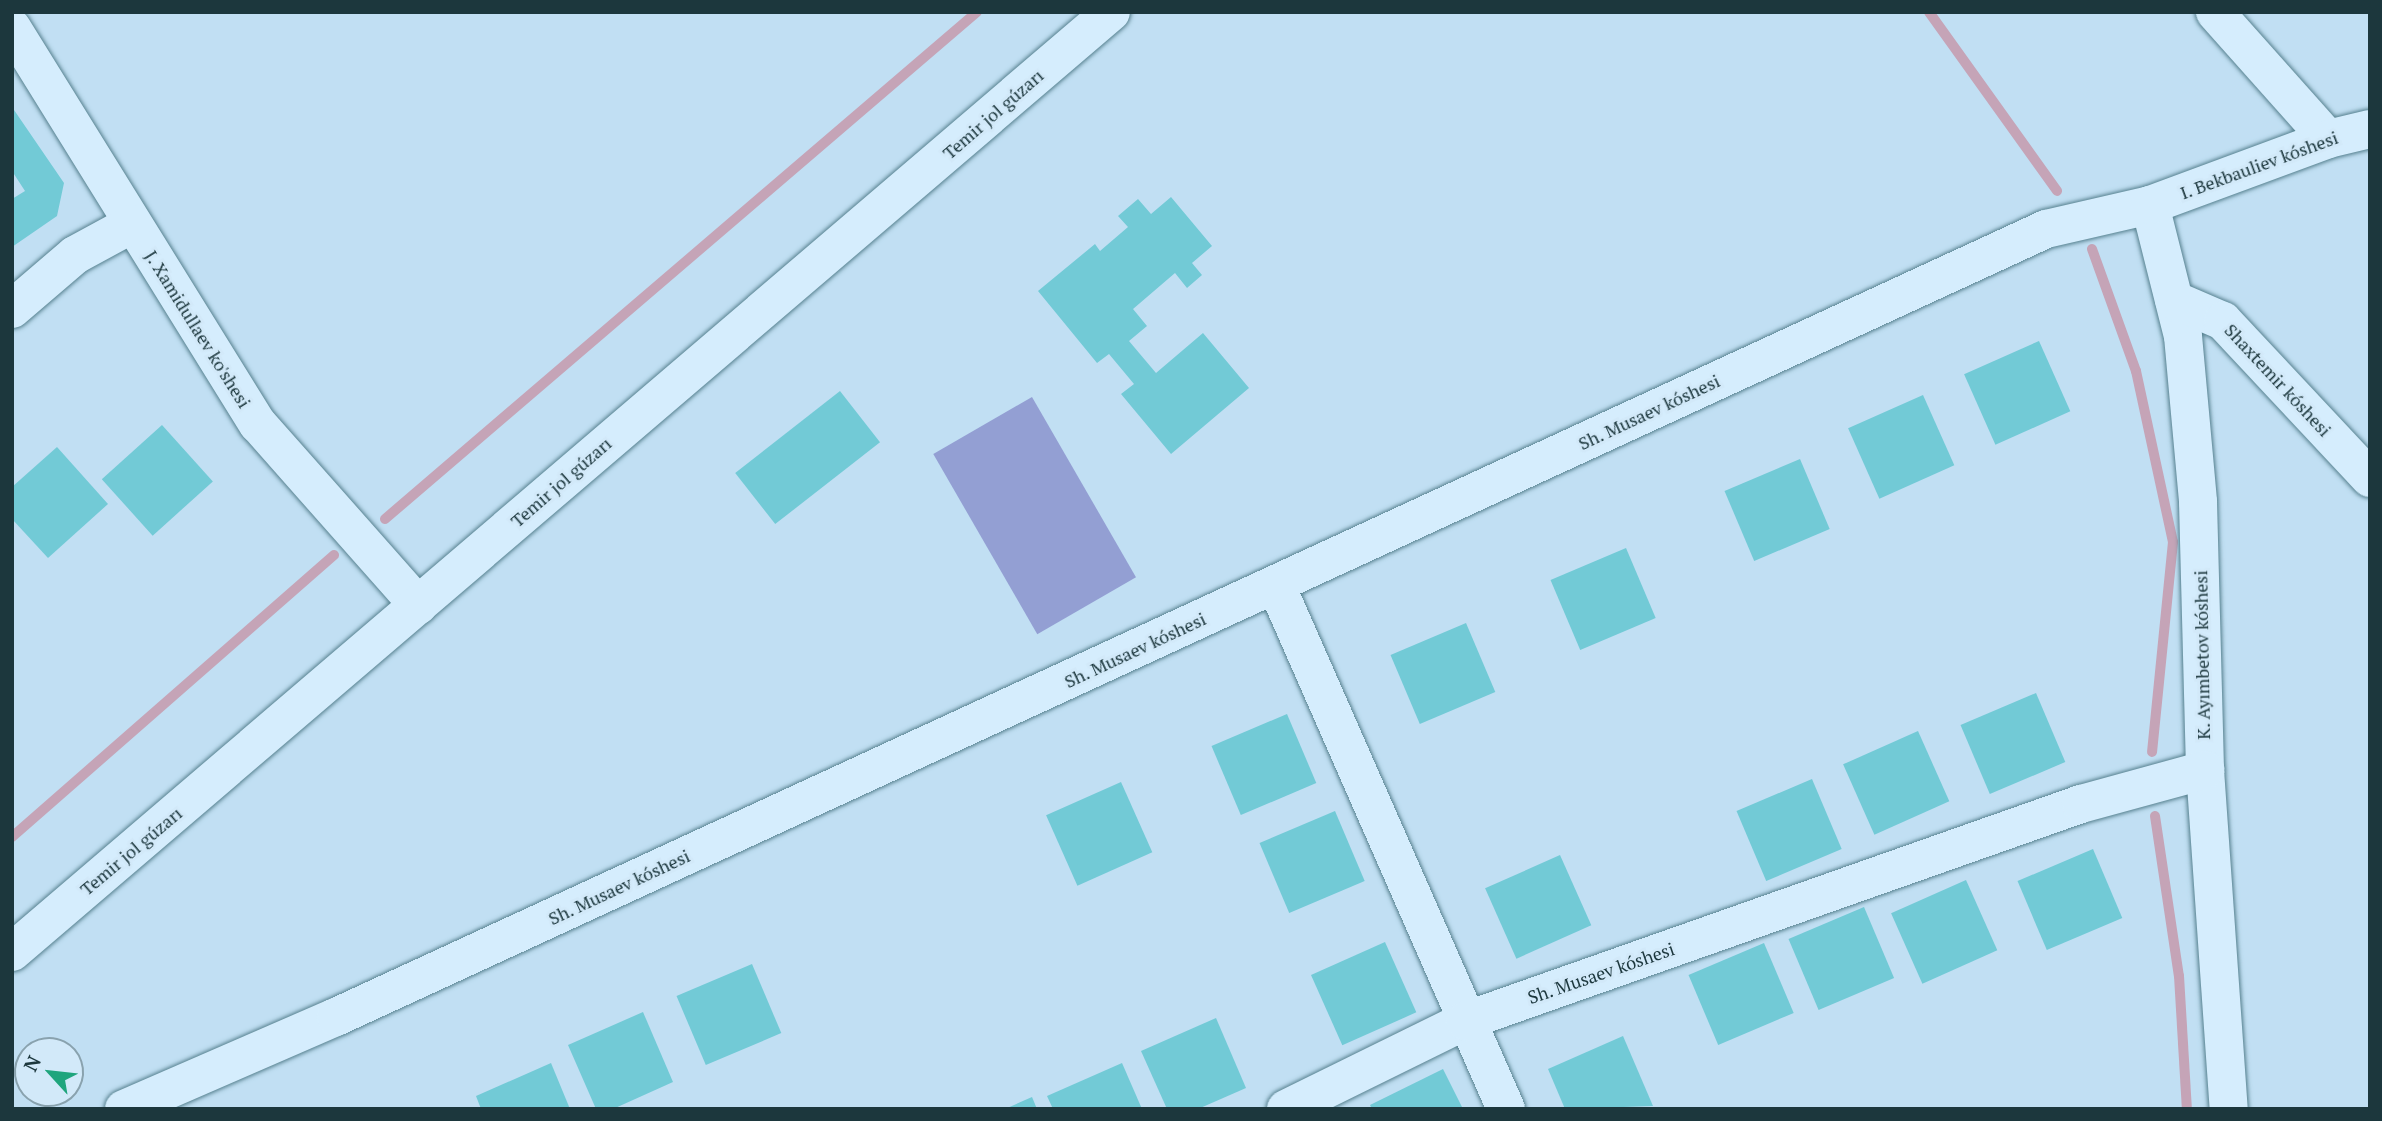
<!DOCTYPE html>
<meta charset="utf-8">
<style>
body{margin:0}
#map{position:relative;width:2382px;height:1121px;overflow:hidden;background:#c1dff3;font-family:"PT Serif",serif}
div>[style]{position:absolute}
.green>*{inset:0;background:#939fd3;transform-origin:0 0}
.stream>*{height:10px;margin:-5px;padding:0 5px;transform-origin:5px;border-radius:5px;background:#c5a4b7}
.building>*{inset:0;background:#72cad6;transform-origin:0 0}
.roads{filter:drop-shadow(0 0 2px #56818f) drop-shadow(0 0 2px #56818f)}
.minor>*{height:38px;margin:-19px;padding:0 19px;transform-origin:19px;border-radius:19px;background:#d5edfd}
span{translate:-50% -50%;white-space:nowrap;text-align:center;line-height:1.15;-webkit-text-stroke:6px #d2e9f9;paint-order:stroke}
.street-label{font-size:18px;color:#1c373d}
.frame{position:absolute;inset:0;border:14px solid #1c373d;pointer-events:none}
.north{position:absolute;left:14px;top:1037px;width:70px;height:70px;box-sizing:border-box;background:#d2e9f9;border:2px solid #89a2ae;border-radius:50%;rotate:297deg;font-size:19px;font-weight:700;line-height:28px;text-align:center;color:#1c373d}
.north::after{content:'';display:block;margin:auto;width:24px;height:32px;background:#1fa57d;clip-path:polygon(50% 0,100% 100%,50% 72%,0 100%)}
</style>
<div id="map">
<div class="green">
<i style="left:1032px;top:397px;width:208px;height:114px;rotate:60deg"></i>
</div>
<div class="stream">
<i style="left:1929px;top:12px;width:220px;rotate:54.4deg"></i>
<i style="left:2092px;top:249px;width:130px;rotate:70.2deg"></i>
<i style="left:2136px;top:371px;width:175px;rotate:77.8deg"></i>
<i style="left:2173px;top:542px;width:211px;rotate:95.7deg"></i>
<i style="left:385px;top:519px;width:779px;rotate:-40.58deg"></i>
<i style="left:2155px;top:816px;width:162px;rotate:81.5deg"></i>
<i style="left:2179px;top:976px;width:133px;rotate:86.6deg"></i>
<i style="left:12px;top:837px;width:428px;rotate:-41.2deg"></i>
</div>
<div class="building">
<i style="clip-path:polygon(12px 107px,64px 183px,57px 216px,12px 247px,12px 199px,25px 191px,12px 171px)"></i>
<i style="clip-path:polygon(1171px 197px,1212px 246px,1192px 263px,1202px 275px,1187px 288px,1175px 273px,1133px 309px,1147px 326px,1129px 341px,1156px 373px,1203px 333px,1249px 388px,1171px 454px,1121px 394px,1134px 384px,1109px 354px,1097px 363px,1038px 291px,1095px 244px,1100px 251px,1128px 227px,1118px 216px,1138px 199px,1151px 214px)"></i>
<i style="left:2039px;top:341px;width:77px;height:82px;rotate:66deg"></i>
<i style="left:840px;top:391px;width:65px;height:133px;rotate:52deg"></i>
<i style="left:1923px;top:395px;width:77px;height:82px;rotate:66deg"></i>
<i style="left:162px;top:425px;width:76px;height:81px;rotate:48deg"></i>
<i style="clip-path:polygon(57px 447px,108px 504px,48px 558px,12px 519px,12px 487px)"></i>
<i style="left:1800px;top:459px;width:76px;height:82px;rotate:67deg"></i>
<i style="left:1626px;top:548px;width:76px;height:82px;rotate:67deg"></i>
<i style="left:1466px;top:623px;width:75px;height:82px;rotate:67deg"></i>
<i style="left:2036px;top:693px;width:75px;height:82px;rotate:67deg"></i>
<i style="left:1287px;top:714px;width:75px;height:82px;rotate:67deg"></i>
<i style="left:1918px;top:731px;width:77px;height:82px;rotate:66deg"></i>
<i style="left:1812px;top:779px;width:76px;height:82px;rotate:67deg"></i>
<i style="left:1121px;top:782px;width:77px;height:82px;rotate:66deg"></i>
<i style="left:1335px;top:811px;width:76px;height:82px;rotate:67deg"></i>
<i style="left:2093px;top:849px;width:75px;height:82px;rotate:67deg"></i>
<i style="left:1560px;top:855px;width:77px;height:82px;rotate:66deg"></i>
<i style="left:1966px;top:880px;width:77px;height:82px;rotate:66deg"></i>
<i style="left:1864px;top:907px;width:77px;height:82px;rotate:67deg"></i>
<i style="left:1385px;top:942px;width:77px;height:81px;rotate:66deg"></i>
<i style="left:1764px;top:943px;width:76px;height:82px;rotate:67deg"></i>
<i style="left:752px;top:964px;width:75px;height:82px;rotate:67deg"></i>
<i style="clip-path:polygon(643px 1012px,673px 1082px,613px 1109px,596px 1109px,568px 1045px)"></i>
<i style="clip-path:polygon(1216px 1018px,1246px 1088px,1198px 1109px,1167px 1109px,1141px 1051px)"></i>
<i style="clip-path:polygon(1623px 1036px,1653px 1106px,1565px 1109px,1548px 1069px)"></i>
<i style="clip-path:polygon(551px 1063px,570px 1109px,481px 1109px,476px 1096px)"></i>
<i style="clip-path:polygon(1122px 1063px,1142px 1109px,1053px 1109px,1047px 1096px)"></i>
<i style="clip-path:polygon(1443px 1069px,1463px 1109px,1372px 1109px,1370px 1105px)"></i>
<i style="clip-path:polygon(1032px 1097px,1037px 1109px,1005px 1109px)"></i>
</div>
<div class="roads">
<div class="minor">
<i style="left:2215px;top:12px;width:170px;rotate:48.3deg"></i>
<i style="left:12px;top:28px;width:466px;rotate:58.2deg"></i>
<i style="left:258px;top:424px;width:242px;rotate:48.5deg"></i>
<i style="left:2150px;top:205px;width:135px;rotate:75.9deg"></i>
<i style="left:2183px;top:336px;width:167px;rotate:84.8deg"></i>
<i style="left:2198px;top:502px;width:268px;rotate:88.5deg"></i>
<i style="left:2205px;top:770px;width:340px;rotate:86deg"></i>
<i style="left:2174px;top:300px;width:53px;rotate:23.2deg"></i>
<i style="left:2223px;top:321px;width:215px;rotate:46.9deg"></i>
<i style="left:12px;top:309px;width:83px;rotate:-40.6deg"></i>
<i style="left:75px;top:255px;width:65px;rotate:-28.5deg"></i>
<i style="left:1276px;top:585px;width:572px;rotate:66.3deg"></i>
<i style="left:12px;top:952px;width:1446px;rotate:-40.54deg"></i>
<i style="left:124px;top:1109px;width:231px;rotate:-23.5deg"></i>
<i style="left:336px;top:1017px;width:1883px;rotate:-24.74deg"></i>
<i style="left:2046px;top:229px;width:107px;rotate:-13deg"></i>
<i style="left:2150px;top:205px;width:190px;rotate:-20.3deg"></i>
<i style="left:2328px;top:139px;width:43px;rotate:-13.4deg"></i>
<i style="left:1286px;top:1109px;width:199px;rotate:-26.2deg"></i>
<i style="left:1465px;top:1021px;width:653px;rotate:-19.41deg"></i>
<i style="left:2081px;top:804px;width:129px;rotate:-15.3deg"></i>
</div>
</div>
<div class="street-label">
<span style="left:993px;top:114px;rotate:-41deg">Temir jol gúzarı</span>
<span style="left:2259px;top:165px;rotate:-20deg">I. Bekbauliev kóshesi</span>
<span style="left:198px;top:329px;rotate:58deg">J. Xamidullaev ko'shesi</span>
<span style="left:2278px;top:380px;rotate:47deg">Shaxtemir kóshesi</span>
<span style="left:1649px;top:412px;rotate:-25deg">Sh. Musaev kóshesi</span>
<span style="left:561px;top:482px;rotate:-41deg">Temir jol gúzarı</span>
<span style="left:1135px;top:650px;rotate:-25deg">Sh. Musaev kóshesi</span>
<span style="left:2202px;top:655px;rotate:-91deg">K. Ayımbetov kóshesi</span>
<span style="left:131px;top:851px;rotate:-40deg">Temir jol gúzarı</span>
<span style="left:619px;top:887px;rotate:-25deg">Sh. Musaev kóshesi</span>
<span style="left:1601px;top:973px;rotate:-19deg">Sh. Musaev kóshesi</span>
</div>
<div class="frame"></div>
<div class="north">N</div>
</div>
